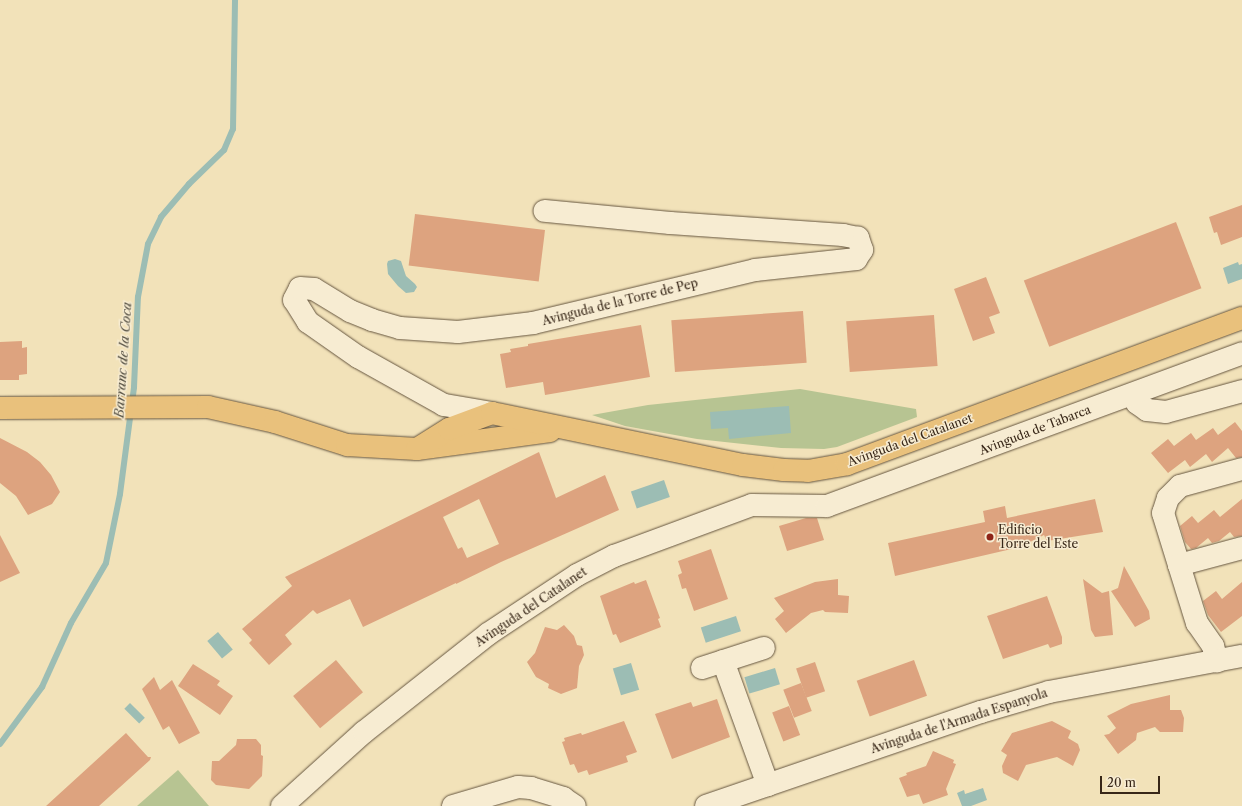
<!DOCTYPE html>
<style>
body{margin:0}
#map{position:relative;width:1242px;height:806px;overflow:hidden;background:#f2e2b9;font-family:"Libre Caslon Text",serif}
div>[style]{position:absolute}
.green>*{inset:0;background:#b7c492}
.water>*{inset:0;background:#9cbdb4;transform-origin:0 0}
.stream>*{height:6px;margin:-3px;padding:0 3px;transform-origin:3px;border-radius:3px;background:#9cbdb4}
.building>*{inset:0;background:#dda37f;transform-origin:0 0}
.roads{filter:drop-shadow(0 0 1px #665640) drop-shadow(0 0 1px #665640)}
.minor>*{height:22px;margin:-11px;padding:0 11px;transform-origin:11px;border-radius:11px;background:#f7ecd2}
.major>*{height:22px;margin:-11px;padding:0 11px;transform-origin:11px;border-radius:11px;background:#e9c17c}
.dots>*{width:11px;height:11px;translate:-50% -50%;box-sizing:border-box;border:2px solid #f7ecd2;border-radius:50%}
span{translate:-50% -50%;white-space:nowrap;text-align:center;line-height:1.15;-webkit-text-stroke:3px #f7ecd2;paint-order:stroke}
.street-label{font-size:12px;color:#382718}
.poi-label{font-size:12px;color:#382718}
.left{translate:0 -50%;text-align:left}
.water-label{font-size:13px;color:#514c3f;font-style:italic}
.scale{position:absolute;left:1100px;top:776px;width:60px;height:18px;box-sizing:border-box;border:2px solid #382718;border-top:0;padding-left:5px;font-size:12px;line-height:14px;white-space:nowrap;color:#382718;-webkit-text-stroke:3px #f7ecd2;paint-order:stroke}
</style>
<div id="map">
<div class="green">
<i style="clip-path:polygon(800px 389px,916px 409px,917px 417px,837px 447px,824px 449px,781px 448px,697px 439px,625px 426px,592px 415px,648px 405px)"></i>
<i style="clip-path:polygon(178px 770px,209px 806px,137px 806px)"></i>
</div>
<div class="water">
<i style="clip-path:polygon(395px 259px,401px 261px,406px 276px,415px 284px,417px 287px,414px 292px,406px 293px,398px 286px,388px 274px,387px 264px,388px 261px)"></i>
<i style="clip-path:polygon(1238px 262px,1239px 265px,1242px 264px,1242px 279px,1228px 284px,1223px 268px)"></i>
<i style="clip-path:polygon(789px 406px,791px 433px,729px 439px,728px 428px,711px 429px,710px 412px)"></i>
<i style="left:664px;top:480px;width:18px;height:35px;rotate:71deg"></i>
<i style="left:736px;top:616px;width:16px;height:37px;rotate:72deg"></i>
<i style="left:218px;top:632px;width:23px;height:14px;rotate:50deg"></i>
<i style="left:631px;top:663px;width:28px;height:19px;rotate:73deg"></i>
<i style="left:775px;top:668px;width:17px;height:32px;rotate:73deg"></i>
<i style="left:130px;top:703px;width:21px;height:8px;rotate:45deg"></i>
<i style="clip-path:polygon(983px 788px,987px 800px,971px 806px,962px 806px,957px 793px,964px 790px,965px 794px)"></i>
</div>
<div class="stream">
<i style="left:0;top:744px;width:71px;rotate:-53.6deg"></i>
<i style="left:42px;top:687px;width:70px;rotate:-65.6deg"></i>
<i style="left:71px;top:623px;width:69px;rotate:-59.7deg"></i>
<i style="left:106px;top:563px;width:70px;rotate:-78.5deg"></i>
<i style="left:120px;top:494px;width:108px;rotate:-82.5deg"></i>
<i style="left:134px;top:387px;width:90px;rotate:-87.5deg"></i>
<i style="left:138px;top:297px;width:54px;rotate:-79.3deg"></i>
<i style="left:148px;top:244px;width:30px;rotate:-64deg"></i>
<i style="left:161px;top:217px;width:43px;rotate:-49.7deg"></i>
<i style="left:189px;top:184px;width:49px;rotate:-44.2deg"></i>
<i style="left:224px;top:150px;width:23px;rotate:-67deg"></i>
<i style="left:233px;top:129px;width:129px;rotate:-89.1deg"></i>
</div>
<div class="building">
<i style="clip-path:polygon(1242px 205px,1242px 237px,1221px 245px,1217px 232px,1214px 233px,1209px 217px)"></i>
<i style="left:415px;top:214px;width:131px;height:52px;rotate:7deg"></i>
<i style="left:1176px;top:222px;width:71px;height:163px;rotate:69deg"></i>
<i style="clip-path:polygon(986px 277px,1000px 313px,989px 317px,995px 333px,973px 341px,954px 289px)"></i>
<i style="left:803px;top:311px;width:52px;height:132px;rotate:86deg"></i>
<i style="left:934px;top:315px;width:51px;height:88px;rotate:86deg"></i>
<i style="clip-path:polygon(641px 325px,650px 377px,545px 395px,543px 382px,506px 388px,500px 354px,511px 352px,510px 349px,528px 346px,528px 344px)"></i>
<i style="clip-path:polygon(22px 341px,22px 348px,27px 347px,27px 374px,19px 375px,19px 380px,0 380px,0 342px)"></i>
<i style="clip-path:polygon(1235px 422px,1242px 431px,1242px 457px,1236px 458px,1228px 448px,1212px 462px,1206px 454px,1190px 467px,1185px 460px,1168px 473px,1151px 453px,1168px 439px,1174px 446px,1191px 433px,1196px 440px,1213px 428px,1218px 435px)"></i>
<i style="clip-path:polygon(0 438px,27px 452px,40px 462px,51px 475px,60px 492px,52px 504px,28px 515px,16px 496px,0 483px)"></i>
<i style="clip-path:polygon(evenodd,539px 452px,556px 498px,605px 475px,619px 510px,501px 562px,456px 584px,456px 583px,363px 627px,350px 599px,317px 614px,313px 610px,285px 635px,292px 644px,269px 665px,249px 643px,252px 640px,242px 629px,292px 586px,285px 577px,539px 452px,479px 499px,499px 544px,467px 558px,462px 547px,458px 549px,443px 517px,479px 499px)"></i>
<i style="clip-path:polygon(1095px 499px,1103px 532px,1047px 541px,1044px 535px,1028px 543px,1029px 545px,895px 576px,888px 543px,985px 522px,983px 511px,1005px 506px,1007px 518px)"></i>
<i style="clip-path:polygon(1242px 499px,1242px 536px,1234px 537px,1230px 532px,1219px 541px,1212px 543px,1208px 538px,1196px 548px,1191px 549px,1185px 542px,1180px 526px,1192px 516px,1198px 523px,1214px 510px,1220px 517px)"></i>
<i style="clip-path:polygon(806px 518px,817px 518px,824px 540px,787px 551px,779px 526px)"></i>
<i style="clip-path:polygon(0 535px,20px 573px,0 582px)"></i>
<i style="clip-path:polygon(711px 549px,728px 599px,694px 611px,686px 588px,682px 589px,678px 575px,682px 573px,678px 561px)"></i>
<i style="clip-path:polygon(1124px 566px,1149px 611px,1150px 619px,1135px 627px,1111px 591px,1118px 588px)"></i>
<i style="clip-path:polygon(838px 579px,838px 595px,849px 596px,848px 613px,825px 612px,823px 610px,811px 613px,786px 633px,775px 619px,784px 611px,774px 598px,815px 582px)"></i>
<i style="clip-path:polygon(1083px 579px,1102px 593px,1109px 591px,1113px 635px,1095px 637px,1091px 630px)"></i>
<i style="clip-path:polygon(646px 580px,660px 618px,658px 619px,661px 627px,620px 643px,616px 634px,613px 635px,600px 596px,634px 582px,635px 584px)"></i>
<i style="clip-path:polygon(1242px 582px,1242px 616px,1221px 632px,1208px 615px,1203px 601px,1216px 591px,1222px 599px)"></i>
<i style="clip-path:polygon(1047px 596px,1062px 637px,1062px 644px,1050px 648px,1048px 644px,1003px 659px,987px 616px)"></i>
<i style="clip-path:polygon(564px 625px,574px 636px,577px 645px,582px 646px,584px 655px,579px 666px,577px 688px,561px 694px,548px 688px,549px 684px,536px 677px,527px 662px,535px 653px,545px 627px,557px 630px)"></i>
<i style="left:336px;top:660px;width:42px;height:56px;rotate:50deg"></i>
<i style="left:914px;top:660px;width:38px;height:61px;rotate:70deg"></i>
<i style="left:815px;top:662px;width:31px;height:20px;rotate:71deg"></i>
<i style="clip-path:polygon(193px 664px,220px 681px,217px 685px,233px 696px,220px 715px,178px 686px)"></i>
<i style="clip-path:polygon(154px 677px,160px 690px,172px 680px,200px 733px,179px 744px,169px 726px,163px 730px,142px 689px)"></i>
<i style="left:801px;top:683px;width:30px;height:19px;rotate:69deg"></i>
<i style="clip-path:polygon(1170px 695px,1170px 710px,1181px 710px,1184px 718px,1183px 732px,1160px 732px,1155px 727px,1137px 733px,1136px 740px,1118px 754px,1104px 735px,1109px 734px,1116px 728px,1107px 716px,1131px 704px)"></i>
<i style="clip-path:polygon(717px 699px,730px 737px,672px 759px,655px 714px,691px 702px,693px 707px)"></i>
<i style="left:789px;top:706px;width:31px;height:18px;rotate:69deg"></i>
<i style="clip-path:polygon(624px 721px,637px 752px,626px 756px,628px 762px,589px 775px,587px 770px,578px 773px,574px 764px,570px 765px,562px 742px,565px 741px,564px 738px,581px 733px,582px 735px)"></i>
<i style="clip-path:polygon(1052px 721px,1071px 731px,1068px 738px,1078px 744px,1080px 750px,1073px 766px,1057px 757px,1026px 765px,1018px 781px,1003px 773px,1002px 766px,1007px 755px,1001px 751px,1012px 733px)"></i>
<i style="clip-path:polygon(126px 733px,148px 757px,151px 757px,150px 760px,99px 806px,46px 806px)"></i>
<i style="clip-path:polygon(237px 739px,256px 739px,261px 745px,261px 755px,263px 756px,262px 776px,249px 789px,216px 785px,211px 780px,212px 761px,219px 761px,236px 745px)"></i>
<i style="clip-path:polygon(933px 751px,954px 760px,953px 763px,956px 764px,946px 789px,948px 795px,923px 804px,919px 794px,907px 797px,899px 778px,907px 775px,906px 773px,926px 766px)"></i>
</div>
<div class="roads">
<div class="minor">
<i style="left:1133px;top:394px;width:10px;rotate:66deg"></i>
<i style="left:1137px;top:403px;width:12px;rotate:35deg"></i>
<i style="left:1147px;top:410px;width:19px;rotate:6deg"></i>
<i style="left:1166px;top:412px;width:79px;rotate:-15.4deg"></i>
<i style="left:492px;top:413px;width:49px;rotate:-170.5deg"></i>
<i style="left:444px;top:405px;width:98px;rotate:-150.8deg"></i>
<i style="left:358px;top:357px;width:61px;rotate:-145deg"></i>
<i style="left:308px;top:322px;width:26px;rotate:-122deg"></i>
<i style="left:294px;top:300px;width:13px;rotate:-63deg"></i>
<i style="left:300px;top:288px;width:14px;rotate:4deg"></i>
<i style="left:314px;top:289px;width:42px;rotate:31.4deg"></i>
<i style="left:350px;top:311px;width:24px;rotate:22deg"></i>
<i style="left:372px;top:320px;width:29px;rotate:16deg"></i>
<i style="left:400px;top:328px;width:58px;rotate:3.9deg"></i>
<i style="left:458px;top:332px;width:76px;rotate:-6.8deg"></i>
<i style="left:533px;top:323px;width:228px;rotate:-13.4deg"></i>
<i style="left:755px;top:270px;width:102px;rotate:-6.2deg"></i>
<i style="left:856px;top:259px;width:11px;rotate:-56deg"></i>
<i style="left:862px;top:250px;width:13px;rotate:-108deg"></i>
<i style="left:858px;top:238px;width:15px;rotate:-169deg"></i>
<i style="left:843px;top:235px;width:173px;rotate:-176deg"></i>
<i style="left:670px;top:223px;width:126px;rotate:-174.5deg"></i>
<i style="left:1242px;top:469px;width:64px;rotate:164.7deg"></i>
<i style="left:1180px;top:486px;width:17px;rotate:135deg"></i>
<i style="left:1168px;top:498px;width:16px;rotate:108deg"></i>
<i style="left:1163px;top:513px;width:54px;rotate:72.9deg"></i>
<i style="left:1179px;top:565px;width:65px;rotate:-15.1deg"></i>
<i style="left:1179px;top:565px;width:61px;rotate:72.8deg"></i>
<i style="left:1197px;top:623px;width:28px;rotate:55deg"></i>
<i style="left:1213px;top:646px;width:16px;rotate:75deg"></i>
<i style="left:723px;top:661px;width:132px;rotate:70.1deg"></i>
<i style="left:702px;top:668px;width:65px;rotate:-17.9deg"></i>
<i style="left:282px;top:806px;width:110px;rotate:-42.1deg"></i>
<i style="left:364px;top:732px;width:158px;rotate:-38.3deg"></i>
<i style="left:488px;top:634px;width:107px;rotate:-33.5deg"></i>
<i style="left:577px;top:575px;width:42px;rotate:-27.2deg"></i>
<i style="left:614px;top:556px;width:147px;rotate:-20.3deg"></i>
<i style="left:752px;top:505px;width:75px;rotate:0.8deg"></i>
<i style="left:827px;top:506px;width:442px;rotate:-20.2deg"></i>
<i style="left:453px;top:806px;width:68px;rotate:-16.3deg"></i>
<i style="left:518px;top:787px;width:13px;rotate:4deg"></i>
<i style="left:531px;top:788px;width:34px;rotate:17deg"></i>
<i style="left:563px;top:798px;width:14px;rotate:34deg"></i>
<i style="left:706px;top:806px;width:291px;rotate:-18.9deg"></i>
<i style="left:981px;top:712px;width:71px;rotate:-16.4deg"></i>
<i style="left:1049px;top:692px;width:196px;rotate:-10.6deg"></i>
</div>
<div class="major">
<i style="left:0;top:408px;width:208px;rotate:-0.3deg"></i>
<i style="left:208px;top:407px;width:69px;rotate:12.6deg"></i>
<i style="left:275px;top:422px;width:76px;rotate:17.7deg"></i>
<i style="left:347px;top:445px;width:70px;rotate:3.3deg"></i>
<i style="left:417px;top:449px;width:134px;rotate:-7.7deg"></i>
<i style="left:417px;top:449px;width:38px;rotate:-32deg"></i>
<i style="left:449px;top:429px;width:46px;rotate:-20.4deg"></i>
<i style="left:492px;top:413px;width:256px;rotate:11.7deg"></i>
<i style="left:743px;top:465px;width:41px;rotate:7deg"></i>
<i style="left:784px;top:470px;width:24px;rotate:2deg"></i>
<i style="left:808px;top:471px;width:40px;rotate:-10deg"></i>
<i style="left:847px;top:464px;width:421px;rotate:-20.3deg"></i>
</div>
</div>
<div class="dots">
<i style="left:990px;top:537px;background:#8f2418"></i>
</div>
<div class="street-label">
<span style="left:620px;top:302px;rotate:-14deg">Avinguda de la Torre de Pep</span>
<span style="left:1035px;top:430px;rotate:-21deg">Avinguda de Tabarca</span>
<span style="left:910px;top:440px;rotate:-20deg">Avinguda del Catalanet</span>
<span style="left:531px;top:607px;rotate:-34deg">Avinguda del Catalanet</span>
<span style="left:959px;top:721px;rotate:-18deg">Avinguda de l'Armada Espanyola</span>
</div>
<div class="poi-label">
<span class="left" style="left:998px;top:537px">Edificio<br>Torre del Este</span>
</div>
<div class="water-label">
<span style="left:123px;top:360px;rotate:-86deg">Barranc de la Coca</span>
</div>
<div class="scale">20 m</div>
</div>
